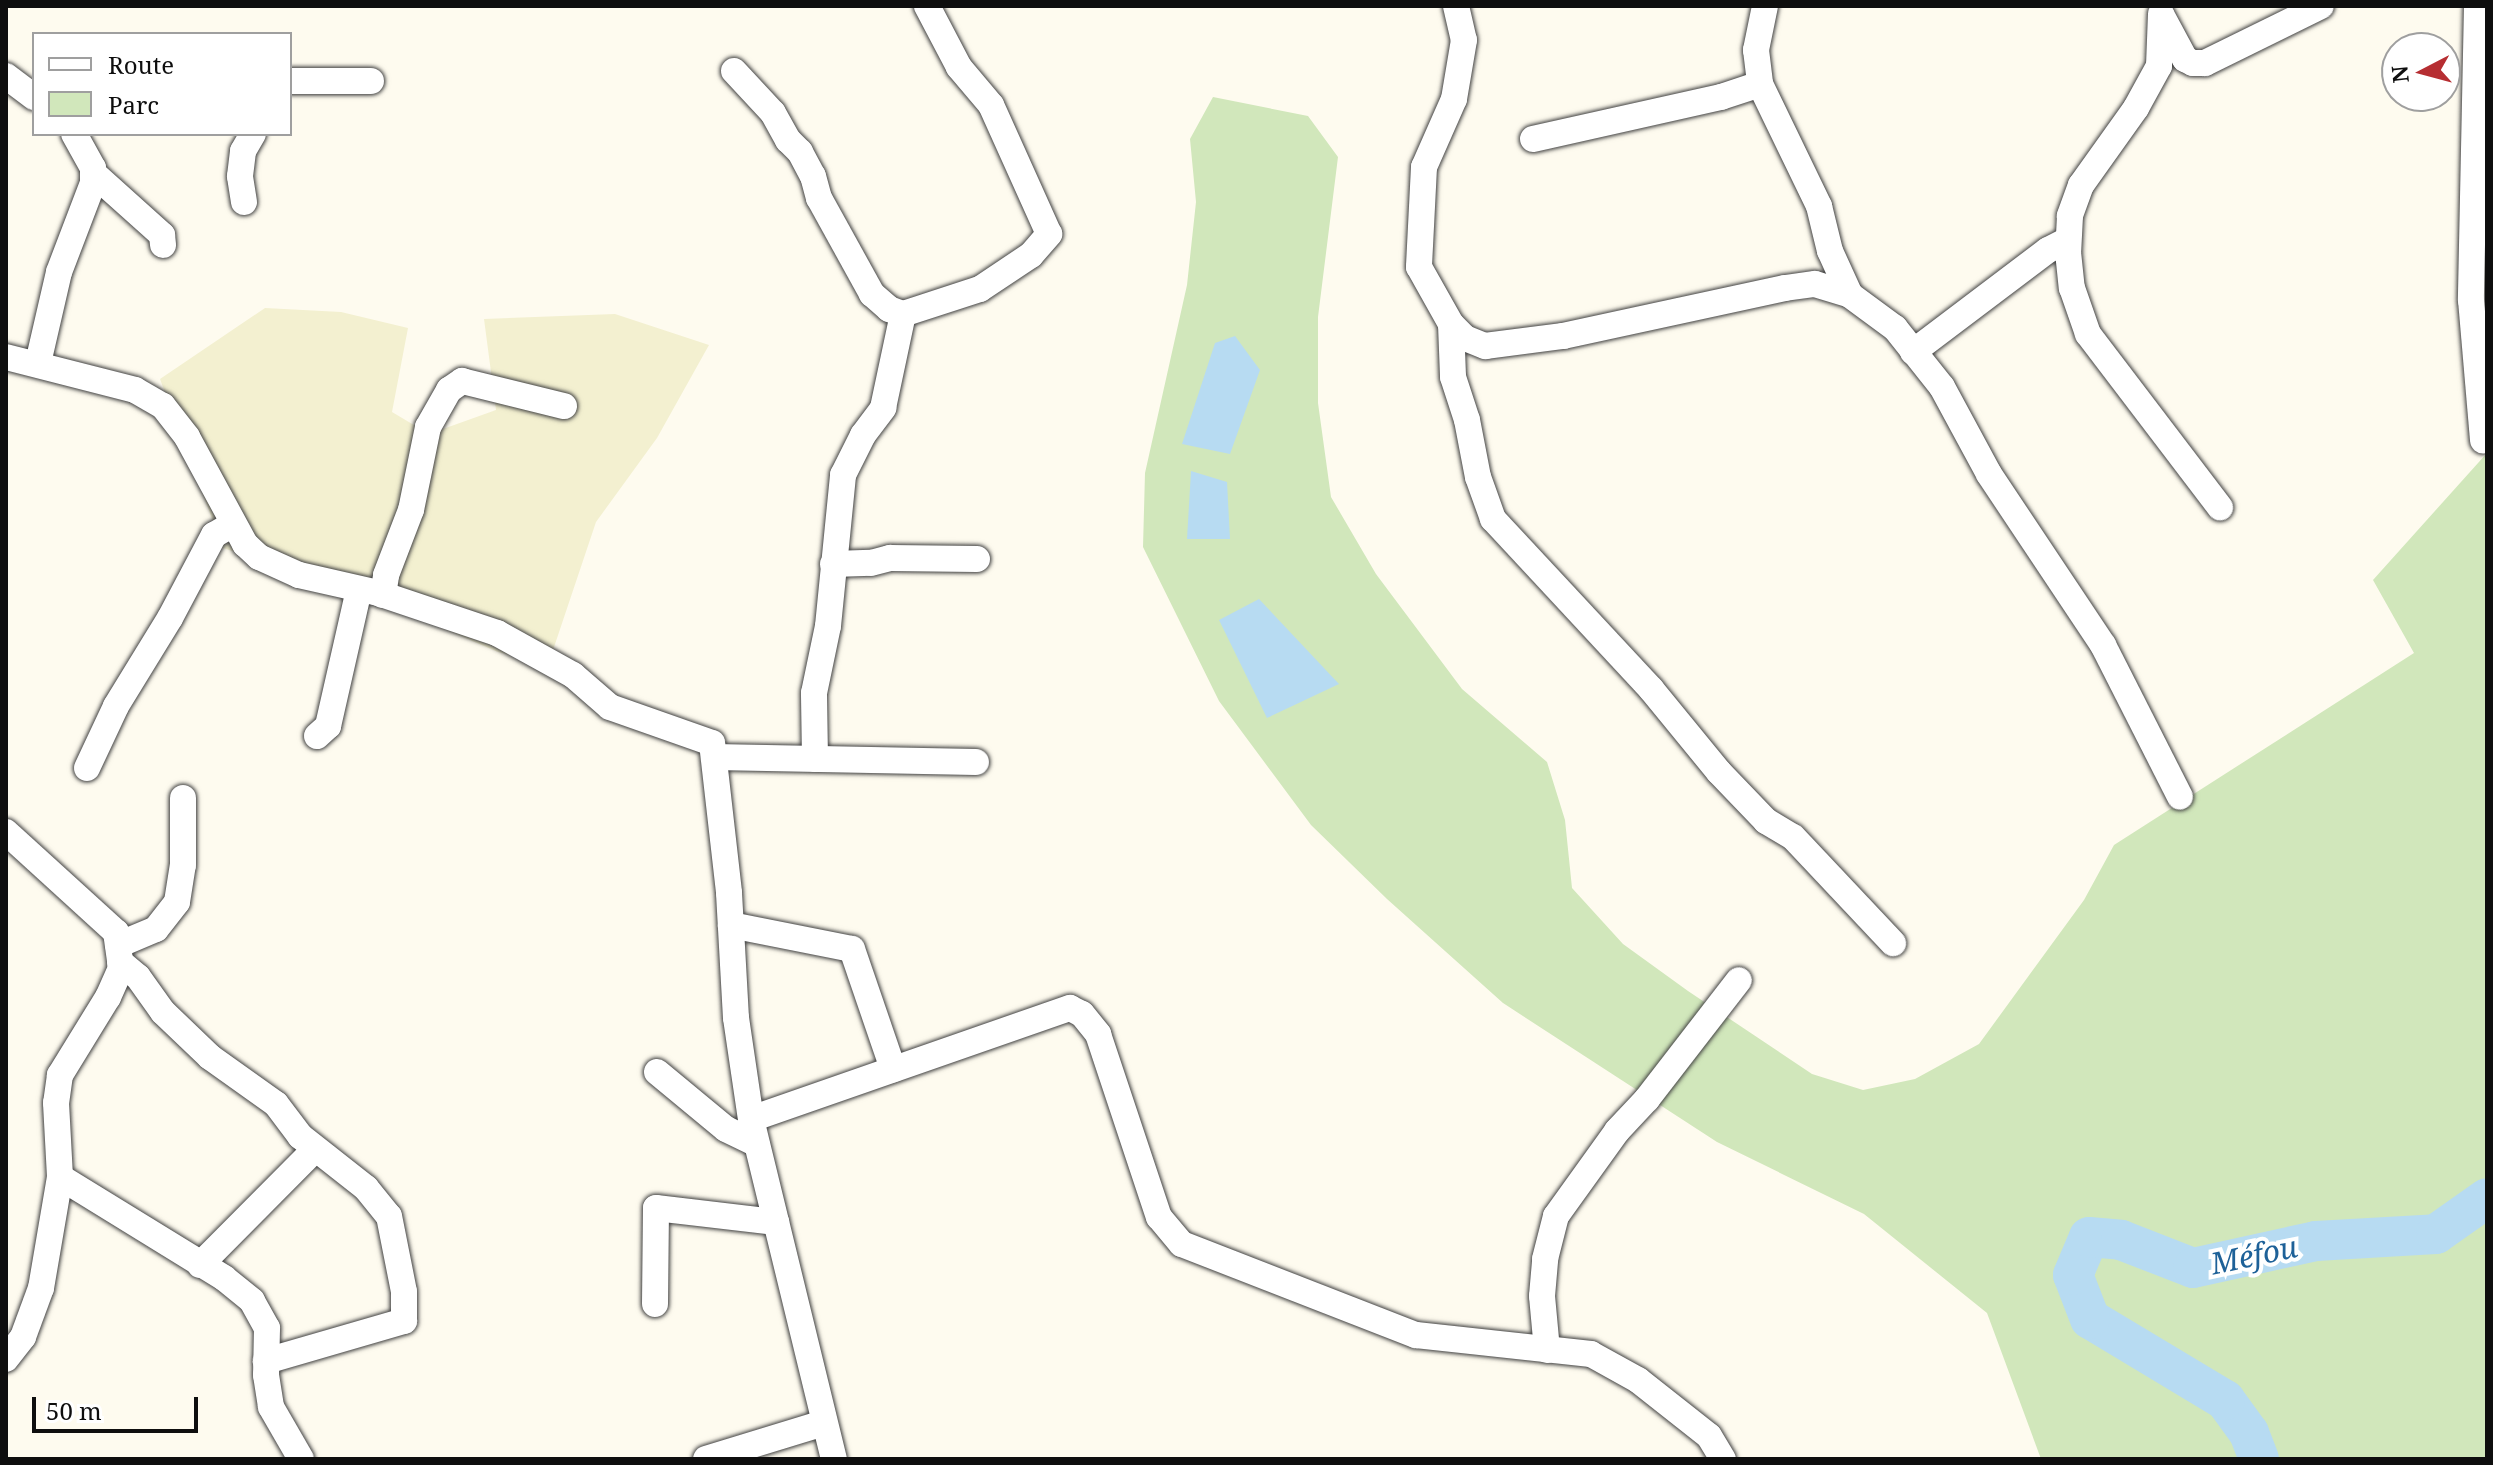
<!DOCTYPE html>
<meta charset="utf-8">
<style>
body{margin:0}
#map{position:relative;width:2493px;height:1465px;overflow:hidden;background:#fefbef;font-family:"Noto Serif",serif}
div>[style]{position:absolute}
.farmland>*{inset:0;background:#f3f0d0}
.green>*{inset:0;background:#d1e7bb}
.water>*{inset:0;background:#b7dbf2}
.river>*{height:40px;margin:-20px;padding:0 20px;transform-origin:20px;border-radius:20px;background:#b7dbf2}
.roads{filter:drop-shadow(0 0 2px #414141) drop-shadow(0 0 2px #414141)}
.street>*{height:26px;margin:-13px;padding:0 13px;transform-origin:13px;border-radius:13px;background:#fff}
span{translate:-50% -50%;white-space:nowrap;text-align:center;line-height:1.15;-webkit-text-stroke:8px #fff;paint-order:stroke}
.water-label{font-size:30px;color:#1e6198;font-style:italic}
.frame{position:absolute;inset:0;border:8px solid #0e0e0e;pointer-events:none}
.legend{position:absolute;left:32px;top:32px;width:260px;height:104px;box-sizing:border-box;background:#fff;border:2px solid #9f9f9f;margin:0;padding:10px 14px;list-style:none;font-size:24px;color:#0e0e0e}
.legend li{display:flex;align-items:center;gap:16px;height:40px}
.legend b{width:40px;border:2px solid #9f9f9f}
.north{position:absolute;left:2381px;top:32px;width:80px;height:80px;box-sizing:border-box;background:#fff;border:2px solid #9f9f9f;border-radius:50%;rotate:264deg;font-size:22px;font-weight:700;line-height:32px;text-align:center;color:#0e0e0e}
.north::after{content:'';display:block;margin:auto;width:28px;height:36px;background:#b62e32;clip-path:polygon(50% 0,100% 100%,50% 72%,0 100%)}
.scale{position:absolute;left:32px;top:1397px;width:166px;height:36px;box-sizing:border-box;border:4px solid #0e0e0e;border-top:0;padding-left:10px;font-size:24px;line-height:28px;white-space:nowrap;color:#0e0e0e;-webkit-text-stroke:6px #fff;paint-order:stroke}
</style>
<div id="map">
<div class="farmland">
<i style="clip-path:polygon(265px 308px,341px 312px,408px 328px,392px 412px,429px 434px,496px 410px,484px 319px,615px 314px,709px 345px,657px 438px,596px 522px,548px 665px,498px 652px,360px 593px,223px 548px,160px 379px)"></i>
</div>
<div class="green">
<i style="clip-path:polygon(1213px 97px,1308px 116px,1338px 157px,1318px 317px,1318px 403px,1331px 497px,1376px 574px,1462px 689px,1547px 762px,1565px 820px,1572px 888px,1623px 944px,1688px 991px,1812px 1074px,1863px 1090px,1915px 1079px,1979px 1044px,2084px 900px,2114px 845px,2414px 653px,2373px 580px,2487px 453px,2487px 1459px,2041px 1459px,1987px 1313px,1864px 1214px,1717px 1142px,1503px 1003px,1387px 899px,1311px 825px,1219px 701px,1143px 547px,1145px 473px,1187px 285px,1196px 202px,1190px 139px)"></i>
</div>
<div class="water">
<i style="clip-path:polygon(1235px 336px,1260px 370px,1230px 454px,1182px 444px,1215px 343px)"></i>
<i style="clip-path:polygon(1191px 471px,1227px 482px,1230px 539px,1187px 539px)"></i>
<i style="clip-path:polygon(1259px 599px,1339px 684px,1267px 718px,1219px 620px)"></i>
</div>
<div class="river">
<i style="left:2259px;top:1459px;width:28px;rotate:-111deg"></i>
<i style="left:2249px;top:1433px;width:41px;rotate:-126deg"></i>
<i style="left:2225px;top:1400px;width:157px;rotate:-149deg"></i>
<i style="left:2090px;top:1319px;width:47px;rotate:-111.1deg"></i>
<i style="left:2073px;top:1275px;width:41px;rotate:-67.2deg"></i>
<i style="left:2089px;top:1237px;width:32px;rotate:5deg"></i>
<i style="left:2121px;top:1240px;width:77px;rotate:21.3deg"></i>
<i style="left:2193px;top:1268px;width:126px;rotate:-12.4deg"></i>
<i style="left:2316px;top:1241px;width:120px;rotate:-3.3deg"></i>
<i style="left:2436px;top:1234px;width:62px;rotate:-35.2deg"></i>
</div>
<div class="roads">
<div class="street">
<i style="left:1456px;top:6px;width:35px;rotate:77deg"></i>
<i style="left:1464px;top:40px;width:60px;rotate:99.6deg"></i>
<i style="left:1454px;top:99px;width:74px;rotate:113.8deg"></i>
<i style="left:1424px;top:167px;width:100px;rotate:92.9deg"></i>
<i style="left:1419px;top:267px;width:65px;rotate:60.7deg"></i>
<i style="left:1451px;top:324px;width:20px;rotate:45deg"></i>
<i style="left:1465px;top:338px;width:22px;rotate:22deg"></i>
<i style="left:1485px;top:346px;width:79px;rotate:-7.3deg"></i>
<i style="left:1563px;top:336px;width:227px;rotate:-12.2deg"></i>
<i style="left:1785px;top:288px;width:30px;rotate:-8deg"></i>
<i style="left:1815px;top:284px;width:37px;rotate:17deg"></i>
<i style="left:1850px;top:295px;width:56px;rotate:36.3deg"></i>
<i style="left:1895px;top:328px;width:75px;rotate:51.5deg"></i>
<i style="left:1942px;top:387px;width:99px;rotate:61.6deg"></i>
<i style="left:1989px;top:474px;width:206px;rotate:56.3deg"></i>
<i style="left:2103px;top:645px;width:170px;rotate:63.1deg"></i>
<i style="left:1765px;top:6px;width:45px;rotate:101.6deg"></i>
<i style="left:1756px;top:50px;width:34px;rotate:83deg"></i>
<i style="left:1760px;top:84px;width:136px;rotate:64.2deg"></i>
<i style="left:1819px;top:206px;width:46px;rotate:76.3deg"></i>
<i style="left:1830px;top:251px;width:48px;rotate:65.6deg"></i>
<i style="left:2477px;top:6px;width:294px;rotate:91.2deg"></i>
<i style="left:2471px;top:300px;width:141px;rotate:85.1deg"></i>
<i style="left:2161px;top:14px;width:52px;rotate:92.2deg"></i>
<i style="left:2159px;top:66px;width:48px;rotate:118.7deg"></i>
<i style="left:2136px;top:108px;width:95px;rotate:125.5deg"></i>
<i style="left:2081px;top:185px;width:33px;rotate:110deg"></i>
<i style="left:2070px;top:216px;width:36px;rotate:93deg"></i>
<i style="left:2068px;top:252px;width:36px;rotate:84deg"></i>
<i style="left:2072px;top:288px;width:49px;rotate:70.8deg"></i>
<i style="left:2088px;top:334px;width:218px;rotate:52.7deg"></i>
<i style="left:2162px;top:16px;width:49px;rotate:61.9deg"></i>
<i style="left:2185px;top:59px;width:9px;rotate:27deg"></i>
<i style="left:2193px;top:63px;width:12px"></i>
<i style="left:2205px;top:63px;width:129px;rotate:-26.2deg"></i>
<i style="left:734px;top:71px;width:57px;rotate:47.1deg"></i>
<i style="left:773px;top:113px;width:31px;rotate:61deg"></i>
<i style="left:788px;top:140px;width:17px;rotate:45deg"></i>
<i style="left:800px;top:152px;width:27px;rotate:62deg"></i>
<i style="left:813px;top:176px;width:23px;rotate:75deg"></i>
<i style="left:819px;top:198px;width:110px;rotate:61.1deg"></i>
<i style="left:872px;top:294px;width:23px;rotate:41deg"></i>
<i style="left:889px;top:309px;width:15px;rotate:20deg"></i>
<i style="left:6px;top:76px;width:35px;rotate:37deg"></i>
<i style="left:290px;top:81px;width:81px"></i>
<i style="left:1533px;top:139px;width:193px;rotate:-12.6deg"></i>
<i style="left:1721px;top:97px;width:41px;rotate:-18.4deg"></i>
<i style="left:93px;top:173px;width:93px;rotate:41.9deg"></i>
<i style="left:162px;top:235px;width:10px;rotate:84deg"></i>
<i style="left:244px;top:202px;width:26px;rotate:-99deg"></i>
<i style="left:240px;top:176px;width:25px;rotate:-83deg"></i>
<i style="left:243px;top:151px;width:20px;rotate:-60deg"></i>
<i style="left:1451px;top:324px;width:53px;rotate:87.8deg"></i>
<i style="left:1453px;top:377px;width:45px;rotate:72deg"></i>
<i style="left:1467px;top:420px;width:58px;rotate:79.1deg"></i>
<i style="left:1478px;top:477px;width:45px;rotate:70.3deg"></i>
<i style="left:1493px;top:519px;width:232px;rotate:47.1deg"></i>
<i style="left:1651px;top:689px;width:107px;rotate:50.7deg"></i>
<i style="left:1719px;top:772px;width:68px;rotate:46.2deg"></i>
<i style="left:1766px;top:821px;width:31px;rotate:31deg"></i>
<i style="left:1793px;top:837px;width:146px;rotate:46.7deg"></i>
<i style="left:1913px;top:352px;width:169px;rotate:-37.1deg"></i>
<i style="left:2048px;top:250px;width:22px;rotate:-27deg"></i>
<i style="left:6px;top:357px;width:133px;rotate:14.3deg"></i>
<i style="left:135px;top:390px;width:32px;rotate:30deg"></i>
<i style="left:163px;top:406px;width:39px;rotate:52deg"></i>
<i style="left:187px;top:437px;width:122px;rotate:61.5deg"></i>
<i style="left:245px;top:544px;width:19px;rotate:43deg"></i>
<i style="left:259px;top:557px;width:44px;rotate:24.2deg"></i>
<i style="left:299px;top:575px;width:81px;rotate:12.8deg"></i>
<i style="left:378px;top:593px;width:126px;rotate:18.6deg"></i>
<i style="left:497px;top:633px;width:87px;rotate:28.9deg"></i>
<i style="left:573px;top:675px;width:49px;rotate:40.9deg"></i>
<i style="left:610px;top:707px;width:108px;rotate:19.4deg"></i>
<i style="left:712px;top:743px;width:151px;rotate:83.5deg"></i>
<i style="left:729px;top:893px;width:125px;rotate:86.8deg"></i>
<i style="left:736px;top:1018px;width:102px;rotate:81.6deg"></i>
<i style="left:751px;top:1119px;width:350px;rotate:76.3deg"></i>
<i style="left:38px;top:363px;width:93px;rotate:-77deg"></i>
<i style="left:59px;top:272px;width:95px;rotate:-69.1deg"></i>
<i style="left:93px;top:183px;width:15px;rotate:-90deg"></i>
<i style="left:93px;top:168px;width:39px;rotate:-119deg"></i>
<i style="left:833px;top:564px;width:38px;rotate:-2deg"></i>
<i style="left:871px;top:563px;width:20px;rotate:-15deg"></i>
<i style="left:890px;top:558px;width:87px;rotate:0.7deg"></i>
<i style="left:383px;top:595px;width:20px;rotate:-81deg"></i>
<i style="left:386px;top:575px;width:70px;rotate:-69deg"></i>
<i style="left:411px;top:510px;width:85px;rotate:-78.4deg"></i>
<i style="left:428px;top:427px;width:43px;rotate:-60.4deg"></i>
<i style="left:449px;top:390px;width:16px;rotate:-35deg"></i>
<i style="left:462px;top:381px;width:105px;rotate:13.8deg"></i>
<i style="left:317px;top:736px;width:15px;rotate:-42deg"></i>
<i style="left:328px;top:726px;width:140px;rotate:-77.2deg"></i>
<i style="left:714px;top:757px;width:262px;rotate:1.1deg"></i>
<i style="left:815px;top:759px;width:66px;rotate:-90.9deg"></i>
<i style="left:814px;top:693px;width:68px;rotate:-78.2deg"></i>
<i style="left:828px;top:626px;width:152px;rotate:-84.3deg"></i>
<i style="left:843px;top:475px;width:45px;rotate:-63.4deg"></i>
<i style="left:863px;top:435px;width:34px;rotate:-53deg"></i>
<i style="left:883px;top:408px;width:96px;rotate:-78deg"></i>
<i style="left:903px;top:314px;width:81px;rotate:-18deg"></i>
<i style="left:980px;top:289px;width:61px;rotate:-33.7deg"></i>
<i style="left:1031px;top:255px;width:28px;rotate:-49deg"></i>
<i style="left:1049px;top:234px;width:141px;rotate:-114.2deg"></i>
<i style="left:991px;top:105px;width:50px;rotate:-130.1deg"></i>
<i style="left:959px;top:67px;width:69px;rotate:-117.7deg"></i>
<i style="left:87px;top:768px;width:68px;rotate:-64.9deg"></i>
<i style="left:116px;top:706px;width:103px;rotate:-58.5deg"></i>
<i style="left:170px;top:618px;width:94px;rotate:-62.1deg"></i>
<i style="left:214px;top:535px;width:22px;rotate:-30deg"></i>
<i style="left:6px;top:832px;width:149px;rotate:42.3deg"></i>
<i style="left:116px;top:932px;width:36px;rotate:82deg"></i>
<i style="left:121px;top:968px;width:32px;rotate:114deg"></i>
<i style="left:108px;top:997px;width:92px;rotate:121.6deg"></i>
<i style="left:60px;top:1075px;width:28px;rotate:98deg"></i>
<i style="left:56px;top:1103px;width:74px;rotate:86.9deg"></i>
<i style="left:60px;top:1177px;width:113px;rotate:99.7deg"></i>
<i style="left:41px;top:1288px;width:52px;rotate:110.2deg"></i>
<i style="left:23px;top:1337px;width:28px;rotate:128deg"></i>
<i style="left:731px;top:925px;width:123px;rotate:11.2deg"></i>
<i style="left:852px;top:949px;width:127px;rotate:71.1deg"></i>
<i style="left:118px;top:945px;width:41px;rotate:-22.8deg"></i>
<i style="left:156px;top:929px;width:34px;rotate:-52deg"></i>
<i style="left:177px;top:902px;width:37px;rotate:-81deg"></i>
<i style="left:183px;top:865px;width:67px;rotate:-90deg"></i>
<i style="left:120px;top:962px;width:23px;rotate:40deg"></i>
<i style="left:138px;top:977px;width:43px;rotate:54.5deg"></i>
<i style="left:163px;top:1012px;width:65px;rotate:43.8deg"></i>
<i style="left:210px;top:1057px;width:81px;rotate:35.5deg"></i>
<i style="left:276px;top:1104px;width:40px;rotate:53deg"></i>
<i style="left:300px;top:1136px;width:84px;rotate:38.2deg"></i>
<i style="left:366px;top:1188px;width:36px;rotate:51deg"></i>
<i style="left:389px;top:1216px;width:77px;rotate:78.8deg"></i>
<i style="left:404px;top:1292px;width:29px;rotate:90deg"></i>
<i style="left:404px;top:1321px;width:144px;rotate:163.8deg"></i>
<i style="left:657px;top:1072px;width:89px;rotate:39.6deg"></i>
<i style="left:726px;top:1129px;width:34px;rotate:26deg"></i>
<i style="left:751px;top:1119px;width:338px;rotate:-19.2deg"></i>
<i style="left:1070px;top:1008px;width:13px;rotate:27deg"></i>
<i style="left:1082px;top:1014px;width:26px;rotate:51deg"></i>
<i style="left:1098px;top:1034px;width:193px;rotate:71.6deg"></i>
<i style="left:1159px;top:1217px;width:35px;rotate:50deg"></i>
<i style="left:1182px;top:1244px;width:251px;rotate:21.3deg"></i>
<i style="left:1416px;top:1335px;width:176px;rotate:6.2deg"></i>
<i style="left:1591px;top:1354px;width:54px;rotate:29deg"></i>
<i style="left:1638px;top:1380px;width:90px;rotate:38.3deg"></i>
<i style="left:1709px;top:1436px;width:27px;rotate:59deg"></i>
<i style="left:60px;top:1177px;width:193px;rotate:31.6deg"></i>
<i style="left:224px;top:1278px;width:36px;rotate:39deg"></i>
<i style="left:252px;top:1301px;width:31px;rotate:61deg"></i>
<i style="left:267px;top:1328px;width:47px;rotate:91.2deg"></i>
<i style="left:266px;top:1375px;width:32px;rotate:81deg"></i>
<i style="left:271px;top:1407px;width:60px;rotate:60deg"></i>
<i style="left:200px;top:1265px;width:163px;rotate:-45.2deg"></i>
<i style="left:655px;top:1304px;width:96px;rotate:-89.4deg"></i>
<i style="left:656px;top:1208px;width:121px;rotate:6.7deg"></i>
<i style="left:1547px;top:1350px;width:54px;rotate:-95.3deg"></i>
<i style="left:1542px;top:1296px;width:37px;rotate:-85deg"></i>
<i style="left:1545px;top:1259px;width:44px;rotate:-75.7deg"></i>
<i style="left:1556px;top:1216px;width:105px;rotate:-54.3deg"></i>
<i style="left:1617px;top:1131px;width:44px;rotate:-46.8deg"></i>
<i style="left:1647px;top:1099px;width:150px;rotate:-52.3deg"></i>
<i style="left:706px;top:1459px;width:123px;rotate:-17deg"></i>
</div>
</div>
<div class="water-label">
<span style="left:2254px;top:1255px;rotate:-12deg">Méfou</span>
</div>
<div class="frame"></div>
<ul class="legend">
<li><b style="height:10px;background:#fff"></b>Route</li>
<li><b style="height:22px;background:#d1e7bb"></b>Parc</li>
</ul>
<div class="north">N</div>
<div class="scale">50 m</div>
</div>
